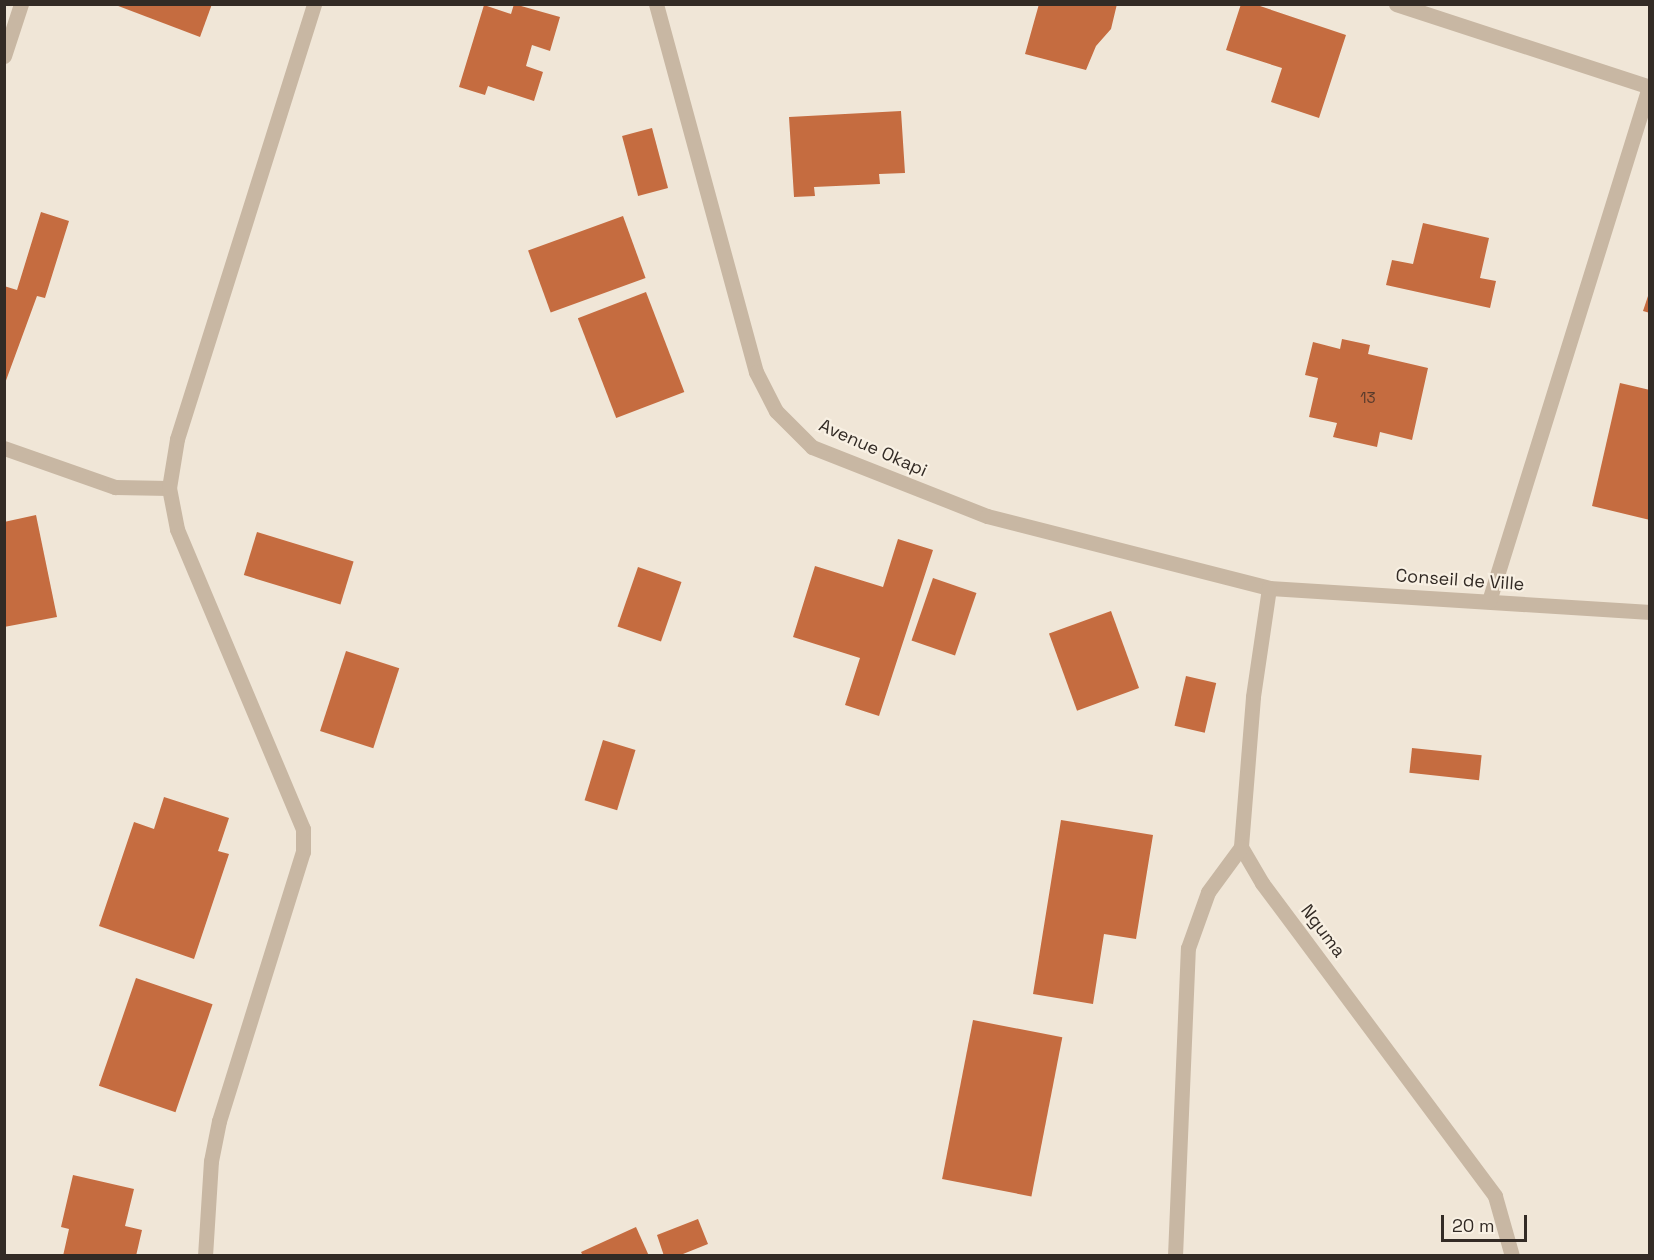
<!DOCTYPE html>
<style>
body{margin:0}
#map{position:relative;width:1654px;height:1260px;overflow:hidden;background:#f0e6d7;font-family:"Space Grotesk",sans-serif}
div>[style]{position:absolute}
.building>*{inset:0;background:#c56c40;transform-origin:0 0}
.minor>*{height:15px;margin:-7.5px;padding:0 7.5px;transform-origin:7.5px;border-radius:7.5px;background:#c8b7a3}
span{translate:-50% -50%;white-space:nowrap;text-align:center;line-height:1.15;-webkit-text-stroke:4.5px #f8f0e3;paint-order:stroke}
.number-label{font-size:15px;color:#583b2c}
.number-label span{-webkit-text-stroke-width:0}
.street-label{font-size:18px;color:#332b25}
.frame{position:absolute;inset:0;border:6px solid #332b25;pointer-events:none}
.scale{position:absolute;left:1441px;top:1215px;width:86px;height:27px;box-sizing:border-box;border:3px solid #332b25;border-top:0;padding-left:8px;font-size:18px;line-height:21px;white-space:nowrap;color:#332b25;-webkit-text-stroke:4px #f8f0e3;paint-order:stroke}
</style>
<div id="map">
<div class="building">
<i style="clip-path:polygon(113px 4px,212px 4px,200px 37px)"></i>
<i style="clip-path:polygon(514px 4px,560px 17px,550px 51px,532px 45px,526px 66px,543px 72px,534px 101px,488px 86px,485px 95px,459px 87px,484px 5px,511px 14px)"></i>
<i style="clip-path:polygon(1039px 4px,1117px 4px,1111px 29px,1096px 46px,1086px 70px,1025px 54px)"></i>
<i style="clip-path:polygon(1241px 4px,1254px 4px,1346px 35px,1319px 118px,1271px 102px,1282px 68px,1226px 50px)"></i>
<i style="clip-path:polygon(901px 111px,905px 173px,879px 174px,880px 184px,814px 187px,815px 196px,794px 197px,789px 117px)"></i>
<i style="left:652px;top:128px;width:62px;height:31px;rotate:75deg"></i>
<i style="clip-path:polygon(41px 212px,69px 221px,45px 298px,37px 296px,4px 386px,4px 286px,17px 290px)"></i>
<i style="left:623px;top:216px;width:66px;height:101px;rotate:70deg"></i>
<i style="clip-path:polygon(1423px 223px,1489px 238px,1480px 278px,1496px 281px,1490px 308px,1386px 285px,1392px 260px,1413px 264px)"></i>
<i style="left:646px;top:292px;width:107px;height:73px;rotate:69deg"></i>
<i style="clip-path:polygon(1649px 293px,1650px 293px,1650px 313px,1643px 311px)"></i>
<i style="clip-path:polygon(1342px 339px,1370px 345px,1368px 354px,1428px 368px,1412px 440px,1380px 432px,1377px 447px,1333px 437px,1337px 423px,1309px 417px,1318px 378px,1305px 375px,1313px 342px,1340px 349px)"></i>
<i style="clip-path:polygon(1620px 383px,1650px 390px,1650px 520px,1592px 506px)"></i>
<i style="clip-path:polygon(36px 515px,57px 617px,4px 627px,4px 522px)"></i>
<i style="left:257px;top:532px;width:101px;height:45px;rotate:17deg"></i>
<i style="clip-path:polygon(898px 539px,933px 550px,879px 716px,845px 705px,860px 658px,793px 637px,815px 566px,883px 587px)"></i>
<i style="left:638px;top:567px;width:46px;height:63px;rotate:19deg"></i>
<i style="left:933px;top:578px;width:46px;height:66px;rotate:19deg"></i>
<i style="left:1111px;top:611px;width:82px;height:66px;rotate:70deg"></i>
<i style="left:346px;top:651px;width:56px;height:84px;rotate:18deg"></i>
<i style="left:1186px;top:676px;width:31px;height:51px;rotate:13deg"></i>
<i style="left:603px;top:740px;width:34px;height:63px;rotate:17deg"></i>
<i style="left:1412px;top:748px;width:70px;height:25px;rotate:6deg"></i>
<i style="clip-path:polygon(164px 797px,229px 818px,218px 851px,229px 854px,194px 959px,99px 926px,134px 822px,154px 829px)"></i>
<i style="clip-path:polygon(1061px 820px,1153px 835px,1136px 939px,1104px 934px,1093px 1004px,1033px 994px)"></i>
<i style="left:136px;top:978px;width:81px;height:114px;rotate:19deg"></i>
<i style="left:973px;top:1020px;width:91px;height:162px;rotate:11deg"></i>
<i style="clip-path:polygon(73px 1175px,134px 1189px,125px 1226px,142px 1230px,136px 1256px,63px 1256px,69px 1229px,61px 1227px)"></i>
<i style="clip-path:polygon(698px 1219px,708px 1244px,678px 1256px,664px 1256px,657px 1235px)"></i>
<i style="clip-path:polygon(636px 1227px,649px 1256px,583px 1256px,581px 1252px)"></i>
</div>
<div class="minor">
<i style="left:656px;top:4px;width:381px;rotate:74.8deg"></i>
<i style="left:756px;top:372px;width:44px;rotate:62.9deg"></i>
<i style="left:776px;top:411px;width:51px;rotate:45deg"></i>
<i style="left:812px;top:447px;width:188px;rotate:21.5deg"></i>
<i style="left:987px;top:516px;width:291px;rotate:14.3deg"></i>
<i style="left:1269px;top:588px;width:382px;rotate:3.6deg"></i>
<i style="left:1396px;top:4px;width:267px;rotate:18.1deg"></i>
<i style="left:4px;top:56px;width:55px;rotate:-71.9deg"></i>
<i style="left:4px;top:448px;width:118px;rotate:19.4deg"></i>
<i style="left:115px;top:487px;width:54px;rotate:1.1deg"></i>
<i style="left:1269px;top:588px;width:110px;rotate:98.4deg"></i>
<i style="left:1253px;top:697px;width:150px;rotate:94.6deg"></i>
<i style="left:1241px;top:847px;width:42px;rotate:59.7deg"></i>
<i style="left:1262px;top:883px;width:390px;rotate:53.3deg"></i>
<i style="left:1495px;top:1196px;width:62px;rotate:74.2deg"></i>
<i style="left:1489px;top:601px;width:538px;rotate:-72.71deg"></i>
<i style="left:205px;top:1256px;width:95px;rotate:-86.4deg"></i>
<i style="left:211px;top:1161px;width:41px;rotate:-78.7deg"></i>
<i style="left:219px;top:1121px;width:282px;rotate:-72.7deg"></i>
<i style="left:303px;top:852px;width:23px;rotate:-90deg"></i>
<i style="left:303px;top:829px;width:325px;rotate:-112.8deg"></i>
<i style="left:177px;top:529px;width:42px;rotate:-101deg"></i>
<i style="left:169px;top:488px;width:50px;rotate:-80.7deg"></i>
<i style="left:177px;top:439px;width:456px;rotate:-72.5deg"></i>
<i style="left:1175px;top:1256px;width:308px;rotate:-87.6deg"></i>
<i style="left:1188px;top:948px;width:59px;rotate:-70.3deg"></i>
<i style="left:1208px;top:892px;width:56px;rotate:-53.7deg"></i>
</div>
<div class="number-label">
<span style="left:1368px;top:398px">13</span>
</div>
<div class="street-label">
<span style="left:873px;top:448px;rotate:24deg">Avenue Okapi</span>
<span style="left:1460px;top:580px;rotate:4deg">Conseil de Ville</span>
<span style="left:1323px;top:931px;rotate:53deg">Nguma</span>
</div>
<div class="frame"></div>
<div class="scale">20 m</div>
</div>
